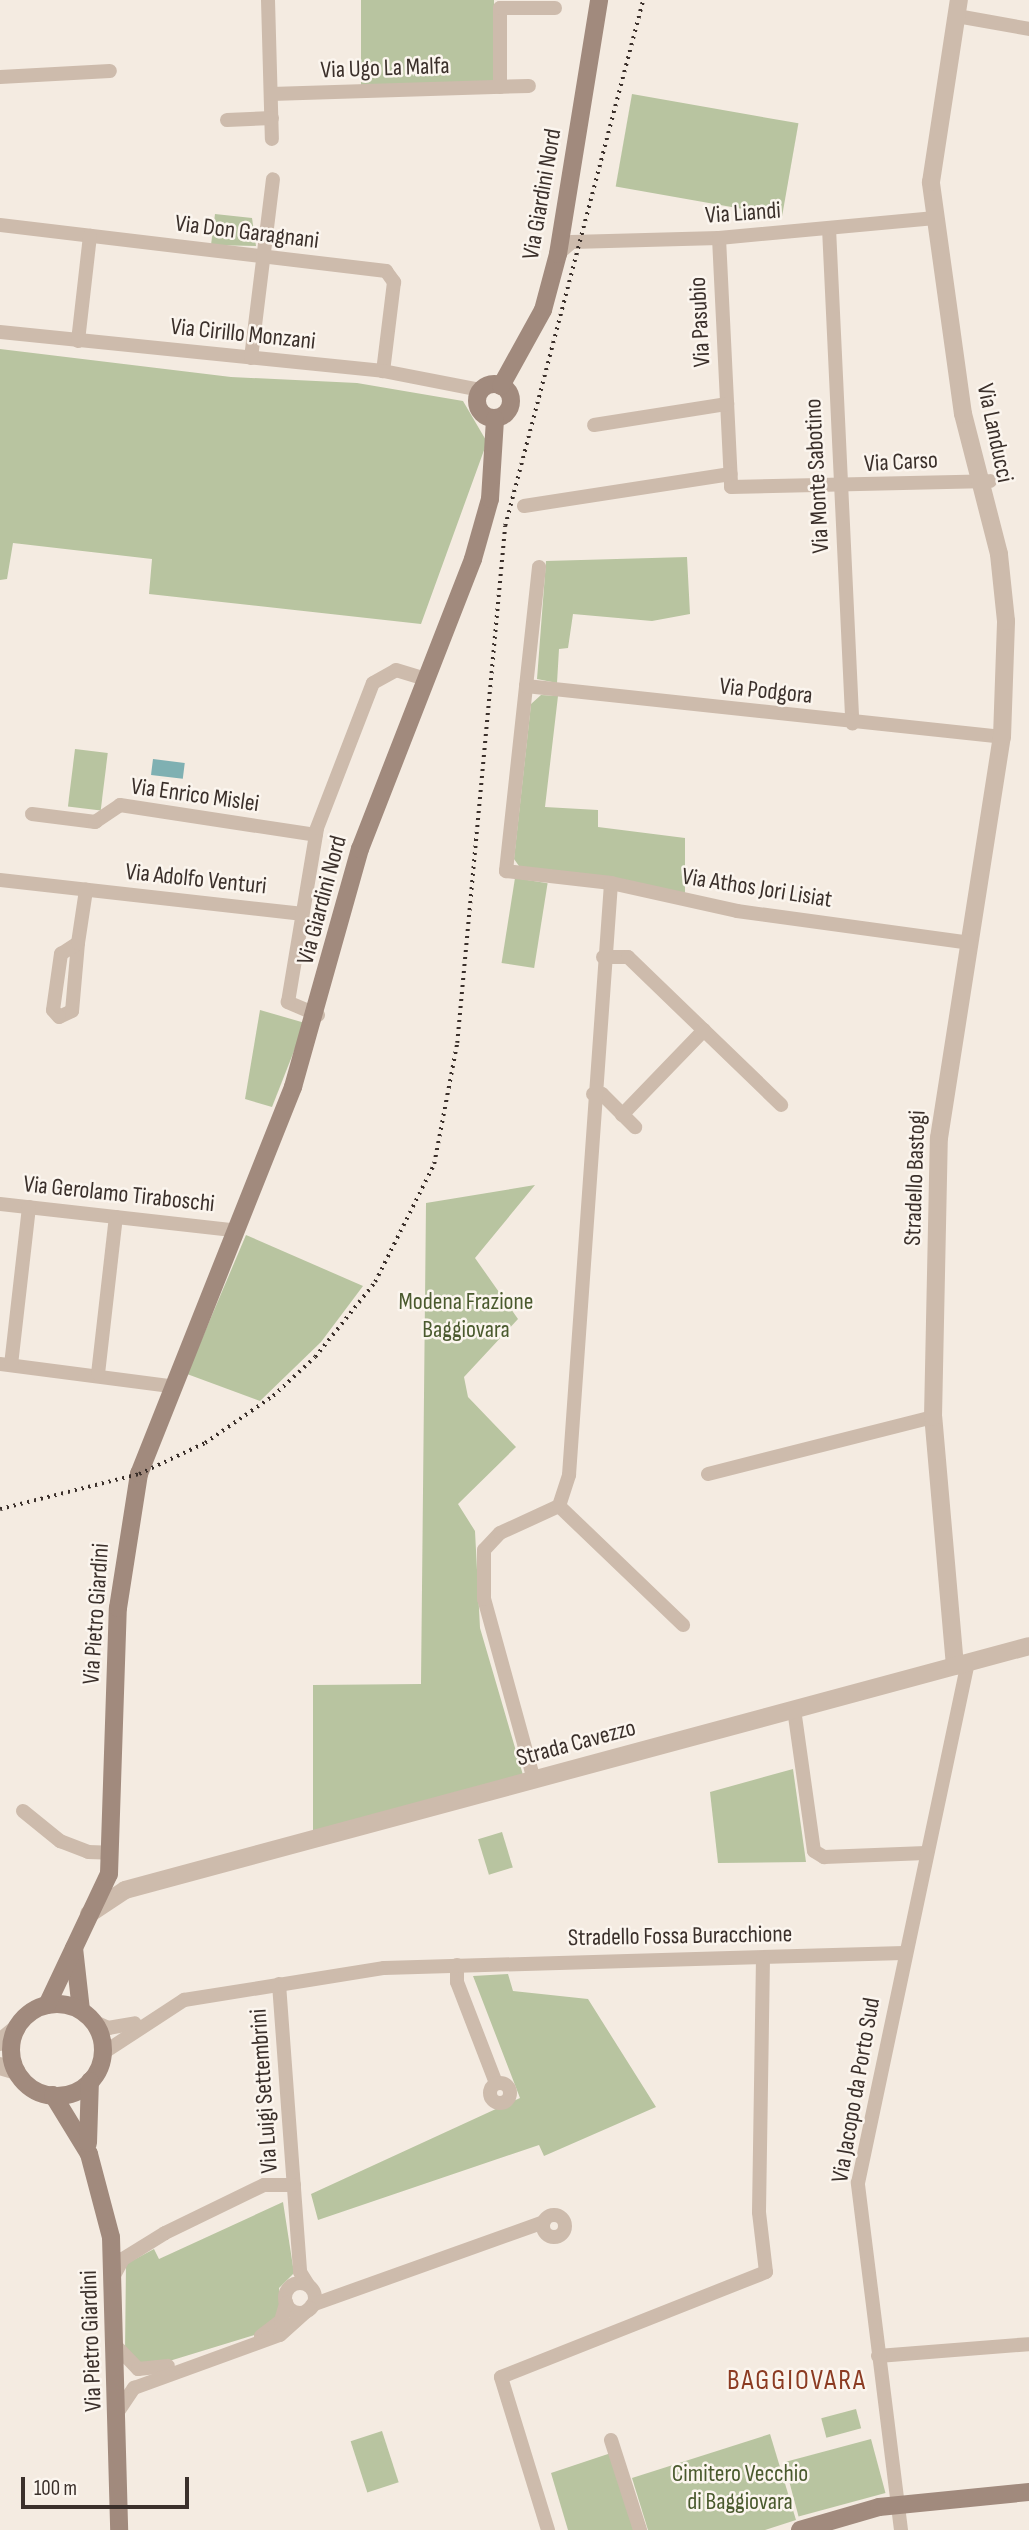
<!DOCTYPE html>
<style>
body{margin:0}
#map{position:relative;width:1029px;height:2530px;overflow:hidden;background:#f4ebe1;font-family:"Sofia Sans Condensed",sans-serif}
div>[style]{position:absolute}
.green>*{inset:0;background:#b8c4a0;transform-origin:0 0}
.water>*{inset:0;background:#7fb0b2;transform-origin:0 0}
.minor>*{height:14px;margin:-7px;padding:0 7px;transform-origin:7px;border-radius:7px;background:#cdbbac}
.minor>.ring{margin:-7px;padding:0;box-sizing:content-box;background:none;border:14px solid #cdbbac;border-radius:50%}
.tertiary>*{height:18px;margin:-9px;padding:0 9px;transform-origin:9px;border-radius:9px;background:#cdbbac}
.secondary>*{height:18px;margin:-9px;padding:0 9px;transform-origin:9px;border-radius:9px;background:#a18a7d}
.secondary>.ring{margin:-9px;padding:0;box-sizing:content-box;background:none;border:18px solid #a18a7d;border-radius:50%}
.rail>*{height:3.5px;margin-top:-1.75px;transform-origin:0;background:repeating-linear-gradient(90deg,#3b302b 0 2px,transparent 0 7px)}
span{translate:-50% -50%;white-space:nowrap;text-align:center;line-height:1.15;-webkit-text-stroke:5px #fbf5ee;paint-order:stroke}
.street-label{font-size:24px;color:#3b302b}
.park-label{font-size:24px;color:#4a5a2e}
.quarter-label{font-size:28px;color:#8c3b22;letter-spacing:2px}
.scale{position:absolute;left:21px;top:2477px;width:168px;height:32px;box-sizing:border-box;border:4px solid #3b302b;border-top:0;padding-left:9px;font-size:21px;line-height:24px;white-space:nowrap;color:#3b302b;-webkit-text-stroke:5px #fbf5ee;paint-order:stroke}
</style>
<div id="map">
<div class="green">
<i style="left:361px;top:0;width:133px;height:91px"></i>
<i style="left:632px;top:94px;width:169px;height:94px;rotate:10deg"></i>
<i style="clip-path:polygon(215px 214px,252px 218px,256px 246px,211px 245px)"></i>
<i style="clip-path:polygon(0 349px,231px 377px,357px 383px,463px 401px,487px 442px,421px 624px,149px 594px,152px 559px,13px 543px,7px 579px,0 580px)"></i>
<i style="clip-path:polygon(687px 557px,690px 614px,652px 621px,573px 614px,568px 648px,559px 649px,557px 683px,537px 679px,546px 561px)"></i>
<i style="clip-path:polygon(541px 695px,558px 696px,545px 807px,598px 810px,598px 827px,685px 838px,685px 893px,519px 866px,514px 859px,531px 704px)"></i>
<i style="left:75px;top:749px;width:33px;height:58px;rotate:7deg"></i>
<i style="left:515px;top:878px;width:33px;height:86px;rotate:9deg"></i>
<i style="clip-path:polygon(260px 1010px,305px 1023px,272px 1107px,245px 1099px)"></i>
<i style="clip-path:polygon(535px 1185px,475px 1258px,518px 1319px,464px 1377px,468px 1397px,516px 1447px,458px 1504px,475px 1531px,480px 1628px,523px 1775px,313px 1831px,313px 1685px,421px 1684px,426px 1203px)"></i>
<i style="clip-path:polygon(246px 1235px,363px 1286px,321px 1342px,260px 1401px,187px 1374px)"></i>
<i style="clip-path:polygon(793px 1769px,806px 1862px,718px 1863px,710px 1792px)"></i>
<i style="left:502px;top:1832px;width:37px;height:25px;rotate:73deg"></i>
<i style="clip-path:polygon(508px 1974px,513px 1991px,588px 1999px,656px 2107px,544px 2156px,539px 2145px,318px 2220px,311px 2194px,520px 2098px,473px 1976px)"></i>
<i style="clip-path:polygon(283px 2202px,294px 2273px,279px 2288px,280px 2314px,261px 2333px,153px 2366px,142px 2367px,125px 2351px,126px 2264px,154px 2249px,159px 2259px)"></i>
<i style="left:856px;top:2409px;width:20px;height:36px;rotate:75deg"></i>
<i style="left:382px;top:2431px;width:54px;height:33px;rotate:72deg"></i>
<i style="clip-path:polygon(770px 2434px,796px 2520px,765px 2530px,648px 2530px,632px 2478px)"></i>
<i style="left:871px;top:2439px;width:56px;height:90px;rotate:75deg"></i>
<i style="clip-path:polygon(611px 2453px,637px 2530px,568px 2530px,551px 2473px)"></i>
</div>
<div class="water">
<i style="left:153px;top:759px;width:32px;height:16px;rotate:7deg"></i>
</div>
<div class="minor">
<i style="left:268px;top:0;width:139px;rotate:88.4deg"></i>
<i style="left:957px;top:16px;width:73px;rotate:10.2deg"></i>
<i style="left:0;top:77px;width:110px;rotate:-3.1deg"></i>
<i style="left:500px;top:87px;width:79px;rotate:-90deg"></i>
<i style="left:500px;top:8px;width:55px"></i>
<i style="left:271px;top:94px;width:258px;rotate:-1.8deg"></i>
<i style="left:227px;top:120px;width:45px;rotate:-2.5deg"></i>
<i style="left:0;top:225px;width:389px;rotate:6.8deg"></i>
<i style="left:386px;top:271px;width:14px;rotate:54deg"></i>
<i style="left:394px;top:282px;width:90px;rotate:97deg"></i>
<i style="left:829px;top:228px;width:496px;rotate:87.3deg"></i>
<i style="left:719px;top:238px;width:249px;rotate:87.2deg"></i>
<i style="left:731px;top:487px;width:259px;rotate:-1.3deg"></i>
<i style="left:558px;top:254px;width:18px;rotate:-41deg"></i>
<i style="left:572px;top:242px;width:147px;rotate:-1.6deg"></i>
<i style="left:719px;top:238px;width:217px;rotate:-5.3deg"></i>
<i style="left:0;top:332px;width:385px;rotate:5.8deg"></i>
<i style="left:383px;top:371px;width:100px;rotate:11deg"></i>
<i style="left:78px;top:341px;width:106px;rotate:-83.5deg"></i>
<i style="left:251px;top:358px;width:180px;rotate:-83deg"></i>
<i style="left:594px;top:425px;width:135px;rotate:-9deg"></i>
<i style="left:524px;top:506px;width:209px;rotate:-8.8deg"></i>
<i style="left:539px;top:567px;width:306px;rotate:96.2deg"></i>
<i style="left:506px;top:871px;width:106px;rotate:6.5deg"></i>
<i style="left:526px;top:686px;width:479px;rotate:6.1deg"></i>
<i style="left:32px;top:814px;width:64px;rotate:7.2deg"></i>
<i style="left:95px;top:822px;width:30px;rotate:-34deg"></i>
<i style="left:120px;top:805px;width:198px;rotate:8.7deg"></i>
<i style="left:0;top:880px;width:303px;rotate:6.4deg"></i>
<i style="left:78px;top:943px;width:68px;rotate:95deg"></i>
<i style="left:72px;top:1011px;width:14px;rotate:155deg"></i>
<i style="left:59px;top:1017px;width:9px;rotate:-131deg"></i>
<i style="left:53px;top:1010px;width:57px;rotate:-81.9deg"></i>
<i style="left:61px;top:954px;width:20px;rotate:-33deg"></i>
<i style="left:78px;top:943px;width:54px;rotate:-81.4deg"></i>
<i style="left:603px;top:957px;width:25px"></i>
<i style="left:628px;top:957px;width:213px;rotate:44deg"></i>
<i style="left:318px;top:1015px;width:33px;rotate:-157deg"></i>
<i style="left:288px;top:1002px;width:176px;rotate:-80.5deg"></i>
<i style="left:317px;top:828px;width:155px;rotate:-68.9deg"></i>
<i style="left:373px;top:683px;width:26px;rotate:-29deg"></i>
<i style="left:396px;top:670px;width:31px;rotate:17deg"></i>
<i style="left:593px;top:1094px;width:9px"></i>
<i style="left:602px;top:1094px;width:47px;rotate:45deg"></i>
<i style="left:622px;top:1115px;width:118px;rotate:-46deg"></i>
<i style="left:0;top:1204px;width:234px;rotate:6.4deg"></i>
<i style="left:0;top:1364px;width:170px;rotate:7.4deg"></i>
<i style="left:11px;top:1365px;width:159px;rotate:-83.5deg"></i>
<i style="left:98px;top:1374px;width:158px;rotate:-83.5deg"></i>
<i style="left:708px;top:1474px;width:232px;rotate:-14.2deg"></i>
<i style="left:559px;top:1506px;width:172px;rotate:43.8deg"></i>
<i style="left:794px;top:1709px;width:143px;rotate:82deg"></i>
<i style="left:814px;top:1851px;width:12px;rotate:31deg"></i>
<i style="left:824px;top:1857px;width:102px;rotate:-2.2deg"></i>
<i style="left:534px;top:1780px;width:188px;rotate:-105.4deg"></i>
<i style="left:484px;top:1599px;width:49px;rotate:-90deg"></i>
<i style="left:484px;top:1550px;width:23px;rotate:-47deg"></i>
<i style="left:500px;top:1533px;width:65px;rotate:-24.6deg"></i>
<i style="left:559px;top:1506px;width:33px;rotate:-72deg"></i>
<i style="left:569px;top:1475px;width:593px;rotate:-85.94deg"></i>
<i style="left:611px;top:883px;width:129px;rotate:12.5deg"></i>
<i style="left:737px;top:911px;width:236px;rotate:7.8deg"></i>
<i style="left:23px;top:1811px;width:48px;rotate:39deg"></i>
<i style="left:60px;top:1841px;width:30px;rotate:21deg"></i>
<i style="left:88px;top:1852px;width:23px;rotate:2deg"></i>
<i style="left:457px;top:1965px;width:17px;rotate:90deg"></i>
<i style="left:457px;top:1982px;width:108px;rotate:68.9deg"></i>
<i style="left:279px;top:1984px;width:289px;rotate:85.8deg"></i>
<i style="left:300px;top:2272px;width:15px;rotate:58deg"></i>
<i style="left:93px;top:2021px;width:17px;rotate:25deg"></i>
<i style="left:108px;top:2028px;width:27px;rotate:-10deg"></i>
<i style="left:103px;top:2053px;width:97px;rotate:-33.2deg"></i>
<i style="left:184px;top:2000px;width:203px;rotate:-9.1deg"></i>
<i style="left:384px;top:1968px;width:520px;rotate:-1.65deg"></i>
<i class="ring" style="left:490px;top:2083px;width:6px;height:6px"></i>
<i class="ring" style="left:543px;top:2215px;width:8px;height:8px"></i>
<i style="left:113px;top:2277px;width:21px;rotate:-61deg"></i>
<i style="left:123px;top:2259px;width:49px;rotate:-31.8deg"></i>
<i style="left:165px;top:2233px;width:110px;rotate:-25.9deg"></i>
<i style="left:264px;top:2185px;width:30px"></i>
<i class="ring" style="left:285px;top:2283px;width:16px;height:16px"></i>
<i style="left:312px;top:2305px;width:246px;rotate:-19.7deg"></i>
<i style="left:261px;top:2336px;width:25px;rotate:-37deg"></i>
<i style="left:281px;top:2321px;width:19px;rotate:-74deg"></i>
<i style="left:116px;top:2346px;width:32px;rotate:46deg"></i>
<i style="left:138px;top:2369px;width:30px;rotate:-6deg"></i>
<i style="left:878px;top:2356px;width:151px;rotate:-4.5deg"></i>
<i style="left:119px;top:2410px;width:27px;rotate:-56deg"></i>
<i style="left:134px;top:2388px;width:155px;rotate:-20deg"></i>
<i style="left:280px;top:2335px;width:40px;rotate:-42deg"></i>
<i style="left:611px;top:2440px;width:95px;rotate:72.1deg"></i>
<i style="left:548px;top:2530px;width:160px;rotate:-107.1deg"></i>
<i style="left:501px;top:2377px;width:285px;rotate:-21.6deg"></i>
<i style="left:766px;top:2272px;width:60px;rotate:-96.7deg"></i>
<i style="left:759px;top:2212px;width:254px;rotate:-89.1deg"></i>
<i style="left:901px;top:2530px;width:350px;rotate:-97.1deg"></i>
<i style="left:858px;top:2183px;width:532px;rotate:-78.08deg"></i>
</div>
<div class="tertiary">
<i style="left:955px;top:1666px;width:250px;rotate:-95deg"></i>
<i style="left:933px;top:1417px;width:279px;rotate:-88.8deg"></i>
<i style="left:939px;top:1138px;width:406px;rotate:-81.1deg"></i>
<i style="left:1002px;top:737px;width:116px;rotate:-88deg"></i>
<i style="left:1006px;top:621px;width:67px;rotate:-96deg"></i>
<i style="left:999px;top:554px;width:145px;rotate:-104.4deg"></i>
<i style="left:963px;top:414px;width:234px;rotate:-97.9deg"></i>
<i style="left:931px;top:182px;width:184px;rotate:-81.3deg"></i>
<i style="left:89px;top:1914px;width:43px;rotate:-33.7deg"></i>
<i style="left:125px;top:1890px;width:936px;rotate:-15.1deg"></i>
<i style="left:0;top:2042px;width:21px;rotate:-39deg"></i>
<i style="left:0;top:2066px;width:17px;rotate:17deg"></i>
</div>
<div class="secondary">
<i class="ring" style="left:477px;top:384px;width:16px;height:16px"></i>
<i style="left:501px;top:386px;width:87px;rotate:-61.1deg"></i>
<i style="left:543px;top:310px;width:58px;rotate:-75deg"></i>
<i style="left:558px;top:254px;width:257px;rotate:-80.8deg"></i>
<i style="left:74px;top:1948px;width:62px;rotate:83.6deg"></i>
<i class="ring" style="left:11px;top:2004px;width:74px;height:74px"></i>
<i style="left:47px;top:2005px;width:145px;rotate:-64.7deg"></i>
<i style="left:109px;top:1874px;width:266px;rotate:-88.1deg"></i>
<i style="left:118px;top:1608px;width:136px;rotate:-81.1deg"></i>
<i style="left:139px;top:1474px;width:417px;rotate:-68.3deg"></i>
<i style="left:293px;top:1087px;width:247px;rotate:-74.3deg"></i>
<i style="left:360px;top:849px;width:311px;rotate:-68.7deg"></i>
<i style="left:473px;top:559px;width:62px;rotate:-74.2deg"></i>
<i style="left:490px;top:499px;width:80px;rotate:-86.4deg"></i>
<i style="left:53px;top:2095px;width:69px;rotate:58.6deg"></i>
<i style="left:89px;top:2154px;width:86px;rotate:75.2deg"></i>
<i style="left:111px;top:2237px;width:293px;rotate:88.4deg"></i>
<i style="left:88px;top:2143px;width:62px;rotate:-88.2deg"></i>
<i style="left:800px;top:2530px;width:82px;rotate:-16.2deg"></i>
<i style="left:879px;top:2507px;width:151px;rotate:-5.7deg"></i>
</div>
<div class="rail">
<i style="left:0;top:1509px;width:143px;rotate:-14.1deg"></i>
<i style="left:139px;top:1474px;width:73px;rotate:-25.2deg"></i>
<i style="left:205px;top:1443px;width:83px;rotate:-34.7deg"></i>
<i style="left:273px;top:1396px;width:57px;rotate:-42.9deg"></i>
<i style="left:315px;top:1357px;width:96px;rotate:-51.3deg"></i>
<i style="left:375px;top:1282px;width:132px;rotate:-63.4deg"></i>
<i style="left:434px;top:1164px;width:123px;rotate:-79.2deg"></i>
<i style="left:457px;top:1043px;width:519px;rotate:-84.7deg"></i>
<i style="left:505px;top:526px;width:544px;rotate:-75.3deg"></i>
</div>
<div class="street-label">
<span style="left:385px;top:68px;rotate:-2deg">Via Ugo La Malfa</span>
<span style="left:542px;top:194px;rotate:-80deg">Via Giardini Nord</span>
<span style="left:743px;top:213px;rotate:-4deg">Via Liandi</span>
<span style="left:247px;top:232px;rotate:7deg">Via Don Garagnani</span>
<span style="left:700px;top:322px;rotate:-93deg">Via Pasubio</span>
<span style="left:243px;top:334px;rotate:6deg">Via Cirillo Monzani</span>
<span style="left:995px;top:433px;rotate:78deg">Via Landucci</span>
<span style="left:901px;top:462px;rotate:-3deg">Via Carso</span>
<span style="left:817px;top:476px;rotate:-93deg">Via Monte Sabotino</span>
<span style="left:766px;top:691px;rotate:6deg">Via Podgora</span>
<span style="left:195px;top:795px;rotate:8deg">Via Enrico Mislei</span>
<span style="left:196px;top:879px;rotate:6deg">Via Adolfo Venturi</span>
<span style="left:757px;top:888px;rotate:9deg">Via Athos Jori Lisiat</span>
<span style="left:322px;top:900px;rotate:-75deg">Via Giardini Nord</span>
<span style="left:915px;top:1178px;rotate:-88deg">Stradello Bastogi</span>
<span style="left:119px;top:1194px;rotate:6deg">Via Gerolamo Tiraboschi</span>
<span style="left:96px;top:1614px;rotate:-86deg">Via Pietro Giardini</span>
<span style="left:576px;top:1743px;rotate:-15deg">Strada Cavezzo</span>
<span style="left:680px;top:1936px;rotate:-1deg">Stradello Fossa Buracchione</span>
<span style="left:856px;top:2090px;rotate:-80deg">Via Jacopo da Porto Sud</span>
<span style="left:264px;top:2091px;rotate:-94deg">Via Luigi Settembrini</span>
<span style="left:91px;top:2341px;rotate:-92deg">Via Pietro Giardini</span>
</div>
<div class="park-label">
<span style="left:466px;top:1316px">Modena Frazione<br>Baggiovara</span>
<span style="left:740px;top:2488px">Cimitero Vecchio<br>di Baggiovara</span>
</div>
<div class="quarter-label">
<span style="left:797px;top:2381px">BAGGIOVARA</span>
</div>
<div class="scale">100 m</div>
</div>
